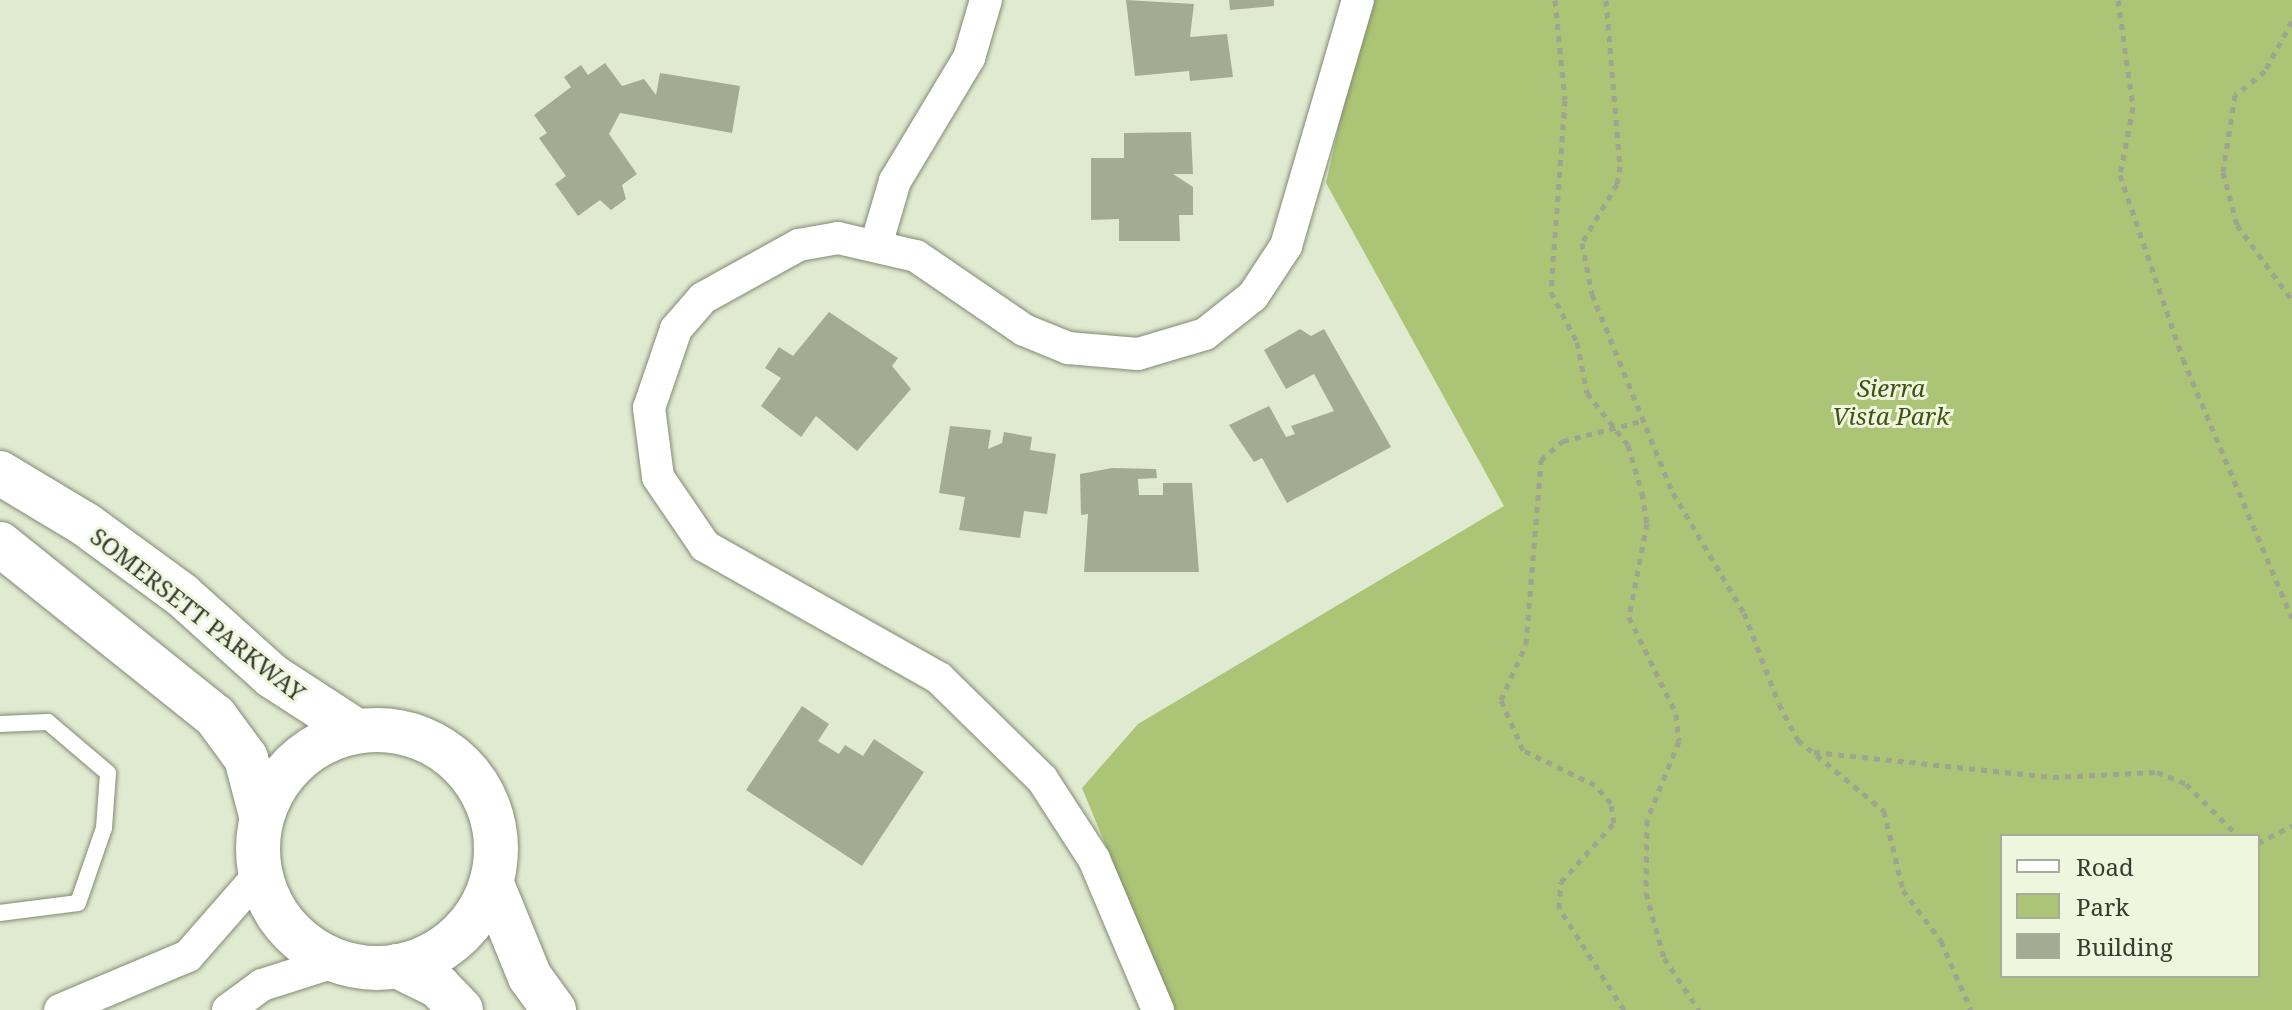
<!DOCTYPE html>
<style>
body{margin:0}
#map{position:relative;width:2292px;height:1010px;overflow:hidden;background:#e0ead0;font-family:"Noto Serif",serif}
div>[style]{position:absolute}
.green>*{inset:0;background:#abc475}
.building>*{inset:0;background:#a3ac93}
.path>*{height:5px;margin-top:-2.5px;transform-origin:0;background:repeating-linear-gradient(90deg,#9da590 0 6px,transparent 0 12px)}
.roads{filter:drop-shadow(0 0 2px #828a73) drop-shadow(0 0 2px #828a73)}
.service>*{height:16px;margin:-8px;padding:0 8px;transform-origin:8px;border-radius:8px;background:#fff}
.minor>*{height:32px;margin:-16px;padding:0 16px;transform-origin:16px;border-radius:16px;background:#fff}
.secondary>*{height:44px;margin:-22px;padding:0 22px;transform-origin:22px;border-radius:22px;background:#fff}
.secondary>.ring{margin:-22px;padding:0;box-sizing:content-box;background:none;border:44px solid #fff;border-radius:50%}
span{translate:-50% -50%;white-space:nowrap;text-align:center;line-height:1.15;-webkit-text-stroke:6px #eef7dd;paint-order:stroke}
.park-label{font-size:24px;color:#405111;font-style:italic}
.street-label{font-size:24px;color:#373b30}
.legend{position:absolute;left:2000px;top:834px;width:260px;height:144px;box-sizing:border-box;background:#eef7dd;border:2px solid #a5ac98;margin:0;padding:10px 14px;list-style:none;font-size:24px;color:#373b30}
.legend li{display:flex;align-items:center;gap:16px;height:40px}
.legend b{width:40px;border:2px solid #a5ac98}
</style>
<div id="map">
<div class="green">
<i style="clip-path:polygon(evenodd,1367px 0,2292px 0,2292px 1010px,1174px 1010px,1082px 788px,1138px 724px,1504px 506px,1326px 183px,1367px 0,2002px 836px,2258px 836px,2258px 976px,2002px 976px,2002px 836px)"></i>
</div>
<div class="building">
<i style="clip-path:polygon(1126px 0,1194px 4px,1190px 37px,1227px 34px,1233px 77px,1190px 81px,1189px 71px,1135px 76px)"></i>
<i style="clip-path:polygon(1229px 0,1274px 0,1274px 6px,1230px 10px)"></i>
<i style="clip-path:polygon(605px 63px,622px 86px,644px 79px,656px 95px,660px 73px,740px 86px,732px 133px,620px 113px,609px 134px,637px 174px,622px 185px,626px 199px,611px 210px,600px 200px,578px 216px,555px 184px,566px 176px,539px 138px,547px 133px,534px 115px,571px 87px,564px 77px,581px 65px,588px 75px)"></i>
<i style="clip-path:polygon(1191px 132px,1193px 174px,1173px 174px,1193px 187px,1193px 215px,1179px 215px,1180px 241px,1119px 241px,1119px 219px,1091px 220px,1091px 158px,1124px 158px,1124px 133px)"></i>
<i style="clip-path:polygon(829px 312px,898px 358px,892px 366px,911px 389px,857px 451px,816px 416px,801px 437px,761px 406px,781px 378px,765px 368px,779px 347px,793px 356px)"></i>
<i style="clip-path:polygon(1300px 329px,1311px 336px,1324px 329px,1391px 447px,1287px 503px,1262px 458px,1254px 462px,1229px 425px,1269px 406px,1286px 437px,1295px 434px,1291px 426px,1334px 411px,1314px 374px,1286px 389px,1264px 350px)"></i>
<i style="clip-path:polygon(950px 426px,991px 430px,988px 449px,1002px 443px,1004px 432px,1032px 437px,1030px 450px,1056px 454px,1047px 514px,1024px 511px,1020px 538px,959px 530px,965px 497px,939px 493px)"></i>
<i style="clip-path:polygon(1112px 468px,1156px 469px,1157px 478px,1138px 479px,1139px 495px,1163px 495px,1163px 483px,1192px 483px,1199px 572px,1084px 572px,1088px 514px,1081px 515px,1080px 474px)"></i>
<i style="clip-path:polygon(802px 706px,829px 724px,818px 741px,839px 754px,845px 745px,863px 756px,874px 739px,924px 772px,862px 866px,746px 790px)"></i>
</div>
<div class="path">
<i style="left:1555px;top:0;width:100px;rotate:84.3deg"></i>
<i style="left:1565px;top:100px;width:193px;rotate:94.2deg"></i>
<i style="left:1551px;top:292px;width:56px;rotate:62.5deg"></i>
<i style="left:1577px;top:342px;width:52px;rotate:78.9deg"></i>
<i style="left:1587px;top:393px;width:66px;rotate:51.7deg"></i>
<i style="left:1628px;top:445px;width:50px;rotate:73.7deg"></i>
<i style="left:1642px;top:493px;width:30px;rotate:81deg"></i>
<i style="left:1647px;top:523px;width:96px;rotate:100.8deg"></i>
<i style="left:1629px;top:617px;width:108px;rotate:64.1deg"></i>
<i style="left:1676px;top:714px;width:27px;rotate:84deg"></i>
<i style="left:1679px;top:741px;width:85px;rotate:112.1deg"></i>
<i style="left:1647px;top:820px;width:73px;rotate:90.8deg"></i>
<i style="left:1646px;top:893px;width:67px;rotate:74.5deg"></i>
<i style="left:1664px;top:958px;width:63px;rotate:56.1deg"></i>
<i style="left:1606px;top:0;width:167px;rotate:85.2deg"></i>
<i style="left:1620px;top:166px;width:18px;rotate:99deg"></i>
<i style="left:1617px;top:184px;width:69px;rotate:120.7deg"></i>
<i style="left:1582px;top:243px;width:52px;rotate:78.9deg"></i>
<i style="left:1592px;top:294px;width:215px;rotate:67.9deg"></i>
<i style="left:1673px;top:493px;width:139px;rotate:59.4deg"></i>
<i style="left:1744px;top:613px;width:97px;rotate:69deg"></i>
<i style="left:1779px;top:704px;width:41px;rotate:62.2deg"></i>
<i style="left:1798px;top:740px;width:112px;rotate:39.5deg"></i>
<i style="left:1884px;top:811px;width:81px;rotate:76.5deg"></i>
<i style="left:1903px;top:890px;width:64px;rotate:53.3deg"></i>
<i style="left:1941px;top:941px;width:75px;rotate:66.5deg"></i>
<i style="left:2118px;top:0;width:108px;rotate:82deg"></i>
<i style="left:2133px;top:107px;width:69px;rotate:100.8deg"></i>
<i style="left:2120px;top:175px;width:194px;rotate:71.1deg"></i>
<i style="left:2183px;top:359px;width:281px;rotate:67.2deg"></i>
<i style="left:2292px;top:21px;width:57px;rotate:118.4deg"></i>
<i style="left:2265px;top:71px;width:38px;rotate:141deg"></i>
<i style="left:2235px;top:95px;width:78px;rotate:98.9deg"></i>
<i style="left:2223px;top:172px;width:55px;rotate:75.2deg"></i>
<i style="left:2237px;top:225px;width:93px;rotate:53.7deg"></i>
<i style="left:1814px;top:752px;width:240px;rotate:6deg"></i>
<i style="left:2053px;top:777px;width:104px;rotate:-2.8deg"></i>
<i style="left:2157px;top:772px;width:31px;rotate:22deg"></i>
<i style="left:2186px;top:784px;width:74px;rotate:45deg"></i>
<i style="left:2258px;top:843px;width:38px;rotate:-27deg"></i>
<i style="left:1624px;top:1010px;width:121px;rotate:-122.5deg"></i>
<i style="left:1559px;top:908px;width:26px;rotate:-86deg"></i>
<i style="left:1561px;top:882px;width:79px;rotate:-48.1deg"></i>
<i style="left:1614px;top:823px;width:20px;rotate:-99deg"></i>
<i style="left:1611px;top:803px;width:24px;rotate:-132deg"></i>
<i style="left:1595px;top:785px;width:80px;rotate:-154.1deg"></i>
<i style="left:1523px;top:750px;width:55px;rotate:-113.7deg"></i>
<i style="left:1501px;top:700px;width:61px;rotate:-65.9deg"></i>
<i style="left:1526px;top:644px;width:185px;rotate:-85.3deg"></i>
<i style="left:1541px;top:460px;width:29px;rotate:-41deg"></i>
<i style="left:1563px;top:441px;width:81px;rotate:-14.2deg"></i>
</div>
<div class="roads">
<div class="service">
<i style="left:0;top:724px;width:48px;rotate:-2.4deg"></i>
<i style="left:48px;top:722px;width:79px;rotate:40.4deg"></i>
<i style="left:108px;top:773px;width:55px;rotate:94.2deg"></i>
<i style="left:104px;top:828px;width:79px;rotate:109.1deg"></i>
<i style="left:78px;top:903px;width:79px;rotate:172.7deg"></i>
</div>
<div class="minor">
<i style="left:877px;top:242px;width:64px;rotate:-73.6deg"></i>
<i style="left:895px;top:181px;width:144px;rotate:-59deg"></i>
<i style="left:969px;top:58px;width:60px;rotate:-73.7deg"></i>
<i style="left:60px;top:1010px;width:139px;rotate:-22.9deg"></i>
<i style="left:188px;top:956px;width:108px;rotate:-48.8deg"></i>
<i style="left:228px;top:1010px;width:42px;rotate:-36.3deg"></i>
<i style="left:262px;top:985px;width:79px;rotate:-17.7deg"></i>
<i style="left:1158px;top:1010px;width:164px;rotate:-113deg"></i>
<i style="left:1094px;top:859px;width:95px;rotate:-123deg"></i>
<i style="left:1042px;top:779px;width:144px;rotate:-135.6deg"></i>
<i style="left:939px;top:678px;width:269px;rotate:-150.6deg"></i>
<i style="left:705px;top:546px;width:83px;rotate:-124.3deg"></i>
<i style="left:658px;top:477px;width:70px;rotate:-97.4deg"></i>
<i style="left:649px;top:408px;width:83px;rotate:-71.1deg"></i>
<i style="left:676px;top:329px;width:41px;rotate:-48.9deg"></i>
<i style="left:703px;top:298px;width:110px;rotate:-28.9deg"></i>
<i style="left:799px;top:245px;width:40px;rotate:-10deg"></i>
<i style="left:838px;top:238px;width:80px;rotate:13deg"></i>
<i style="left:916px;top:256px;width:131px;rotate:34.4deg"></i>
<i style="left:1024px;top:330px;width:48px;rotate:22.2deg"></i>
<i style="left:1068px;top:348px;width:70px;rotate:4.9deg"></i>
<i style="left:1138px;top:354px;width:70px;rotate:-16.6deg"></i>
<i style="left:1205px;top:334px;width:61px;rotate:-38.4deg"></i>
<i style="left:1253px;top:296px;width:60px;rotate:-56.6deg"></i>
<i style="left:1286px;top:246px;width:256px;rotate:-73.7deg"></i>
</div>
<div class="secondary">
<i style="left:0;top:473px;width:99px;rotate:31deg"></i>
<i style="left:85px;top:524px;width:120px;rotate:36.2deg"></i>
<i style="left:182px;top:595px;width:121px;rotate:42deg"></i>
<i style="left:272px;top:676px;width:99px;rotate:33deg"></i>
<i style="left:0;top:544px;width:275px;rotate:38.7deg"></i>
<i style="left:215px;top:716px;width:52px;rotate:53.6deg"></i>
<i style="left:246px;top:758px;width:59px;rotate:75.3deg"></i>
<i class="ring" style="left:258px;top:730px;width:194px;height:194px"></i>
<i style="left:492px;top:884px;width:100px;rotate:67.8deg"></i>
<i style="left:530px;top:977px;width:41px;rotate:54deg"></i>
<i style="left:397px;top:966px;width:46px;rotate:26deg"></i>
<i style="left:438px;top:986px;width:33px;rotate:46deg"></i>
</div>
</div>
<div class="park-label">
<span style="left:1891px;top:402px">Sierra<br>Vista Park</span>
</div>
<div class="street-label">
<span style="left:198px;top:614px;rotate:38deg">SOMERSETT PARKWAY</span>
</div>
<ul class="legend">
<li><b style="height:10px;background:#fff"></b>Road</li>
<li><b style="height:22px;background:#abc475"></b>Park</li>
<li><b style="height:22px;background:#a3ac93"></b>Building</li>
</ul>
</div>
